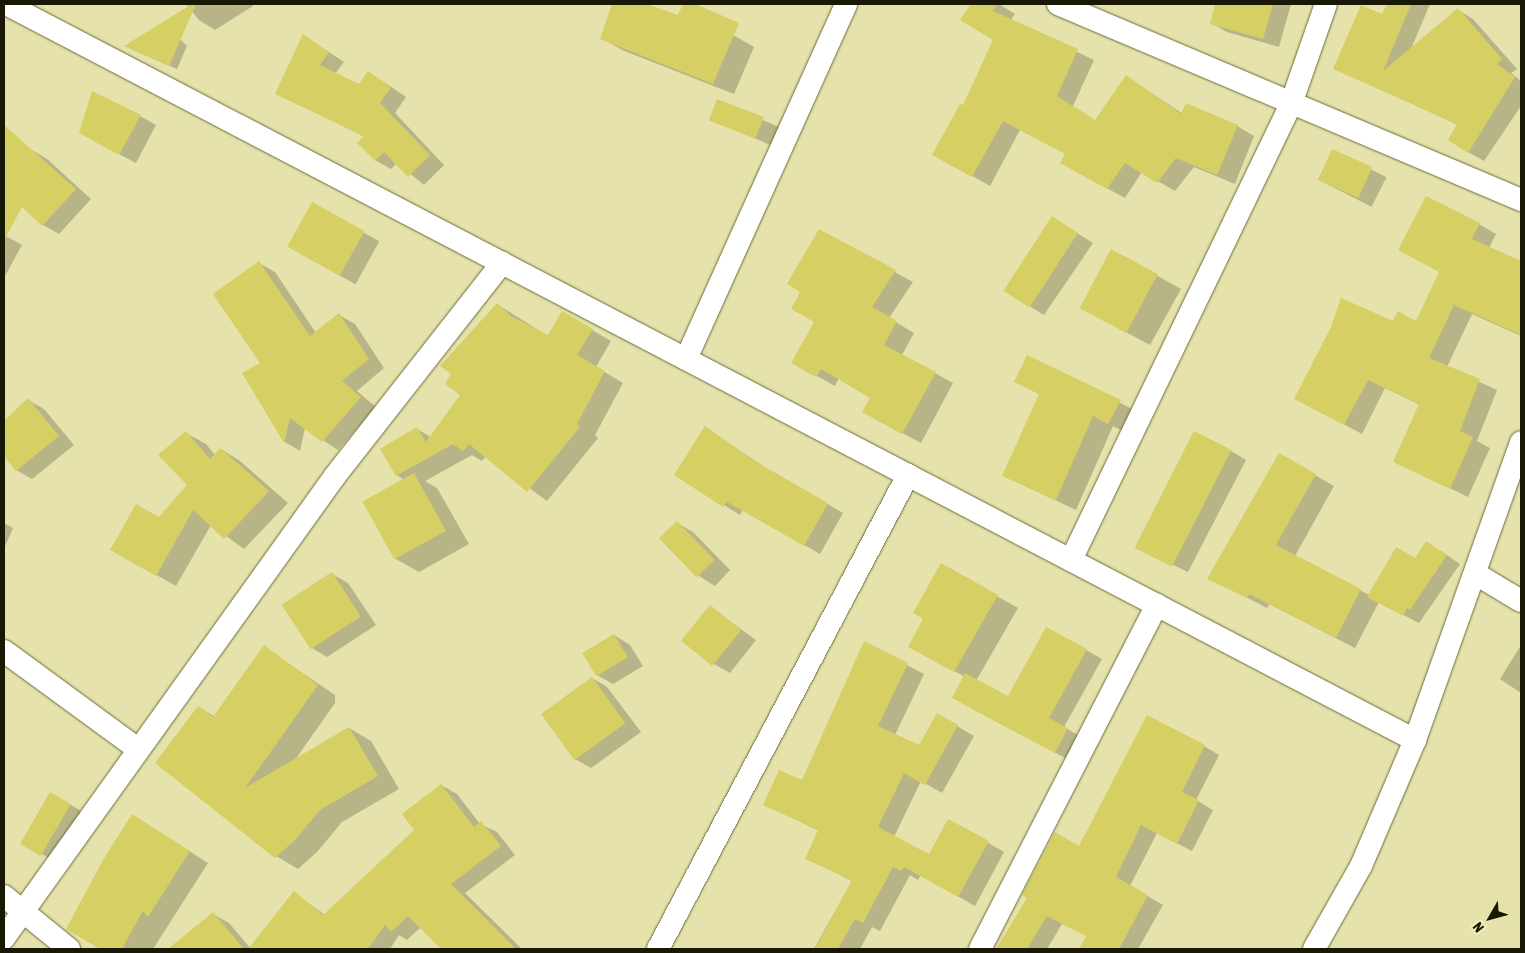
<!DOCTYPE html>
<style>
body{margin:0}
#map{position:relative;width:1525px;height:953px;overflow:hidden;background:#e5e2ab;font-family:"Asap Condensed",sans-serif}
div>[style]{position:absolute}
.shadow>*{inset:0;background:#0003;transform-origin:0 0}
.building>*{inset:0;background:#d6cf64;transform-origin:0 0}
.roads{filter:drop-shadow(0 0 1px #6d6a37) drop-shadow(0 0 1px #6d6a37)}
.minor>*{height:22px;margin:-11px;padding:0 11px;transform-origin:11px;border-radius:11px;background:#fff}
span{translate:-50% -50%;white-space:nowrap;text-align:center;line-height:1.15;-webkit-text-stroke:4.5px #f2f0b8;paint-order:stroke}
.frame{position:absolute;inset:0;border:5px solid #191804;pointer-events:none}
.north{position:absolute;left:1465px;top:893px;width:50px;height:50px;-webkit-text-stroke:4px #f2f0b8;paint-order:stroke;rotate:232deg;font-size:14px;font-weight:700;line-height:20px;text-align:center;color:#191804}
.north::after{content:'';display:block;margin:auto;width:18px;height:22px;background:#191804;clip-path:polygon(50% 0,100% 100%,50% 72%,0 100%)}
</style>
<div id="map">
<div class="shadow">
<i style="clip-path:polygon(186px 4px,251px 4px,253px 6px,215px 30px,199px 20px)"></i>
<i style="clip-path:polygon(460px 4px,494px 4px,463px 5px)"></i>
<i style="clip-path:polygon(614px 4px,643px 4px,733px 35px,754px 47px,734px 94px,622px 50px,602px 38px)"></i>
<i style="clip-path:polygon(972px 4px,999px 4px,1015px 14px,1011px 20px,1094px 60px,1073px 106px,1096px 121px,1127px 77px,1183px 114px,1237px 126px,1254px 136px,1235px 184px,1194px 167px,1175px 191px,1142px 172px,1125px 198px,1079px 173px,1067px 154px,1020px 130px,990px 186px,934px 154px,964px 107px,994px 39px,962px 19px)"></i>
<i style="clip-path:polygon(1216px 4px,1291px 4px,1279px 47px,1227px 32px,1211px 23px)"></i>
<i style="clip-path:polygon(1388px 4px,1430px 4px,1411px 49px,1458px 10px,1473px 19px,1517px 69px,1511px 73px,1521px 81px,1521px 106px,1484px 161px,1468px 152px,1458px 125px,1335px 68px,1383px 16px)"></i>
<i style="clip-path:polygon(169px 29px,187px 46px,177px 69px,133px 50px)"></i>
<i style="clip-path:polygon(318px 45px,344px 62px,335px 74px,360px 86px,384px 82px,406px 97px,395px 113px,444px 165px,424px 185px,397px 163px,391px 169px,375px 160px,365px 137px,276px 93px)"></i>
<i style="left:718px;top:101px;width:67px;height:20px;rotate:23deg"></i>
<i style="clip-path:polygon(140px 116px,156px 125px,136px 163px,96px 142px)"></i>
<i style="clip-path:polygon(32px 150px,47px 159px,91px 199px,59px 234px,43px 225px,4px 189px,4px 181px)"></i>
<i style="left:1333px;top:150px;width:60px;height:33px;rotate:27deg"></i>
<i style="left:312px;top:204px;width:77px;height:49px;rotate:29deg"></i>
<i style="clip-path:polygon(1053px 218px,1093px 243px,1044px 315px,1029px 306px)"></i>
<i style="clip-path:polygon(1479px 224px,1496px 234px,1489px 248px,1521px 263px,1521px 336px,1472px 314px,1447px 367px,1497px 390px,1477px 441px,1490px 448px,1468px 497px,1394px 461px,1420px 405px,1385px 388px,1362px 434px,1313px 408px,1393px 322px,1417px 322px)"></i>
<i style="clip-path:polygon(820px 231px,913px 282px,889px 318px,914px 333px,902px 355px,953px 383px,921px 443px,882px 422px,872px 398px,839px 378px,835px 386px,792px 362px,815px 322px,802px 292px)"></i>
<i style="clip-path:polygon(4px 235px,22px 245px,5px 276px,4px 275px)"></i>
<i style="clip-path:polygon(1111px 250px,1181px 289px,1150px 345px,1103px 320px)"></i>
<i style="clip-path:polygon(259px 263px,275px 272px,316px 333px,339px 315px,355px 324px,384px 368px,357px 391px,376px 407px,338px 450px,305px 428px,300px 451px,285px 442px,243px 373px,261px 363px)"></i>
<i style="clip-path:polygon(497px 304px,549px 337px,563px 313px,611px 341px,596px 367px,623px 383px,595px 435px,598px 438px,547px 501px,486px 456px,482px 461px,472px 455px,425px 481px,437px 488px,469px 544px,419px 572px,396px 559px,404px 480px,397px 475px,417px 429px,431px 437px,461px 395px)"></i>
<i style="clip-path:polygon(1028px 356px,1140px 413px,1128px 434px,1113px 426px,1076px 510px,1004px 476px,1040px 395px,1016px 381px)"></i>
<i style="clip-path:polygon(28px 400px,44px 409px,74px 445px,32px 479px,16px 470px,4px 454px,4px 423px)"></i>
<i style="clip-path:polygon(706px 428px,769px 470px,843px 513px,820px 554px,743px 510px,740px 515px,676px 475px)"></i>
<i style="clip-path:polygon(186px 433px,206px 444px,215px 455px,221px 449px,240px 461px,288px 503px,244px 549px,211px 525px,176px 586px,112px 550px,160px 519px,189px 485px)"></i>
<i style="clip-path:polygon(1231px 451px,1246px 460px,1188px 572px,1136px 547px)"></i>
<i style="clip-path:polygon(1280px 455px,1334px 486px,1295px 556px,1369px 595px,1415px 560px,1441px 551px,1460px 564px,1419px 623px,1379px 602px,1355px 648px,1269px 604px,1267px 608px,1209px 578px)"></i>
<i style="clip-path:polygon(4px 523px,13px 528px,4px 549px)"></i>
<i style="clip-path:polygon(677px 523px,693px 532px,730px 570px,715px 586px,699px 576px)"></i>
<i style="clip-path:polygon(942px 565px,1018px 608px,976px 681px,1008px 698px,1086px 650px,1102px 659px,1064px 727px,1083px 738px,1071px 761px,969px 707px,965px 677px,931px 658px,925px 619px)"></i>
<i style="clip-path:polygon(332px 574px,348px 583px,376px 625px,327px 657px,312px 648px)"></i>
<i style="clip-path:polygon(710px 607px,756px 640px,730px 673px,714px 664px)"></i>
<i style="clip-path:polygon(614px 635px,630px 645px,643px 666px,613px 684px,597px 675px)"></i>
<i style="clip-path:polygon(865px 643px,924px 674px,895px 735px,920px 747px,938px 715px,974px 736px,942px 793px,921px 781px,894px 837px,929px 856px,948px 820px,1004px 852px,975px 906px,921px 875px,918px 880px,910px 875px,880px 931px,872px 927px,860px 949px,814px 949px,852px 881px,807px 858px,819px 831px,765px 804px,802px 782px)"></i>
<i style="clip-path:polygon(1521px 645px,1521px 693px,1500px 679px)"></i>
<i style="clip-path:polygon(264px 647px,335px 695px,335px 703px,295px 760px,349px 728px,371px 741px,399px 789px,342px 822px,317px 852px,298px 869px,276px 856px,199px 707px,215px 717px)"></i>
<i style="clip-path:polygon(592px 678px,607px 687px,641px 732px,591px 768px,575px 759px)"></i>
<i style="clip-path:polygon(1204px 746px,1219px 755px,1196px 800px,1213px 810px,1192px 851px,1157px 833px,1130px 886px,1163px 905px,1138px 949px,1084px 949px,1088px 936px,1062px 924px,1047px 949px,998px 949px,1029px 897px,1079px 848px)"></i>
<i style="clip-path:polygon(441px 785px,457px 794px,480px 824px,497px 832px,515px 855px,465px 893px,522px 949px,443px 949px,421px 927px,407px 940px,399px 935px,390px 949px,298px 949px,267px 926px,294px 893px,325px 915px,416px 830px)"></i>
<i style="left:50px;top:793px;width:42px;height:57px;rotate:30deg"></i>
<i style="clip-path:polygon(133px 815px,208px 863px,153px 949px,103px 949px,67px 929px)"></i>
<i style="clip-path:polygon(213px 914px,229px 923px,251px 949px,177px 949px,174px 946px)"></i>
</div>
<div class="building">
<i style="clip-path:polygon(192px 4px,196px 4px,169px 66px,124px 46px)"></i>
<i style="clip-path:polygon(612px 4px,646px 4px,678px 15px,683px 4px,695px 4px,739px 23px,713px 84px,600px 39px)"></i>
<i style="clip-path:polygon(971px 4px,998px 4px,993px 11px,1078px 49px,1057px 96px,1095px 120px,1126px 75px,1181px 114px,1186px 103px,1238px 125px,1217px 175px,1176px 158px,1157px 183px,1125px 163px,1107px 189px,1060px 163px,1065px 154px,1003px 121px,972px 177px,932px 155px,960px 104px,963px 105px,993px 40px,960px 20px)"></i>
<i style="clip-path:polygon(1215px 4px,1273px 4px,1263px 39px,1210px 24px)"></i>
<i style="clip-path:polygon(1387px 4px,1411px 4px,1383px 71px,1458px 8px,1502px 59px,1497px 64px,1515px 77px,1468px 153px,1448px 140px,1457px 124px,1333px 69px,1361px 5px,1382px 14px)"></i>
<i style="clip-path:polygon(303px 34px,329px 52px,320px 65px,359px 84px,368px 71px,391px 87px,380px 103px,430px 155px,408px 177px,384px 152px,375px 161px,357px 143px,364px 136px,275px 94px)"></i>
<i style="clip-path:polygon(92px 91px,141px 115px,119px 155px,79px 133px)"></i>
<i style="left:717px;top:99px;width:50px;height:23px;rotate:21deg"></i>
<i style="clip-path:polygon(4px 125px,76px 189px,42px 226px,22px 207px,4px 241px)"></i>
<i style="left:1332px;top:149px;width:44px;height:34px;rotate:24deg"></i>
<i style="clip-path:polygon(1426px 196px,1480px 223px,1472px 239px,1521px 261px,1521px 335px,1454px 305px,1429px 358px,1480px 379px,1460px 431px,1473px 437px,1450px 489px,1393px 462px,1419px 404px,1368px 380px,1344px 425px,1294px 399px,1331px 327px,1341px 298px,1393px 321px,1398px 311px,1416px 321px,1439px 272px,1398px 250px)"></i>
<i style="left:312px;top:202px;width:60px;height:51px;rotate:29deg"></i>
<i style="left:1052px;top:216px;width:31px;height:89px;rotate:33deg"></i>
<i style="clip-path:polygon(819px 229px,896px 270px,872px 307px,897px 321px,884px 345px,936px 372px,902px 434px,862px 412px,870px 398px,821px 369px,816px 377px,791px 363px,814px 322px,791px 309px,800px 292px,787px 284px)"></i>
<i style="left:1111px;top:249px;width:53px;height:67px;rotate:28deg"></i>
<i style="clip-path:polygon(259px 261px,310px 336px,339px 313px,369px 359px,342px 381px,361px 397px,322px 442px,290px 418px,284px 443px,242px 373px,260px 363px,213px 294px)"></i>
<i style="clip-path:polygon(497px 303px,511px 316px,548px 335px,562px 311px,593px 329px,577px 355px,605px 371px,577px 424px,580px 427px,527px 492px,469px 444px,463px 451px,453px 444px,396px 476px,380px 449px,417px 427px,426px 442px,460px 395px,445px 384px,451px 374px,440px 366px)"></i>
<i style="clip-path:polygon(1027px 355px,1121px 400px,1108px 424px,1093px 416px,1056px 500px,1002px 476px,1039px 394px,1014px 382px)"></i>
<i style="clip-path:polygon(28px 398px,59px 436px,16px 471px,4px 456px,4px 421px)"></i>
<i style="clip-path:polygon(705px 426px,753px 460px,828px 503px,804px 546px,727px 502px,723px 507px,674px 475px)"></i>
<i style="clip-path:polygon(186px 431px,210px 459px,220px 448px,269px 491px,224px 539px,193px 510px,156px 576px,110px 550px,136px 504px,159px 517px,187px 485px,158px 455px)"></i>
<i style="left:1194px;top:431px;width:42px;height:131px;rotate:27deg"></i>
<i style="clip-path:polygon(1279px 453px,1316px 474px,1276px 545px,1361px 589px,1336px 638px,1249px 594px,1247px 598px,1207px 579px)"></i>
<i style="left:414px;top:473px;width:66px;height:59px;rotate:61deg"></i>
<i style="left:677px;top:521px;width:54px;height:25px;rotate:46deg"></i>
<i style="clip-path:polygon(1426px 541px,1447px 555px,1410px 610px,1407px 608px,1403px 616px,1367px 597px,1396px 547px,1415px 558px)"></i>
<i style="clip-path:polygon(941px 563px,998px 595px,954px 672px,908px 647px,923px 619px,913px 613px)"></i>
<i style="left:332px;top:572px;width:53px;height:60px;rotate:57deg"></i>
<i style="left:710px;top:605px;width:40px;height:46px;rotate:39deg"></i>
<i style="clip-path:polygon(1046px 627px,1087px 649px,1049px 718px,1068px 728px,1055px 753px,952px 698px,965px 673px,1008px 696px)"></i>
<i style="left:614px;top:634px;width:27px;height:37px;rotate:59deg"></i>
<i style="clip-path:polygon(864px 641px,908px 663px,878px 726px,919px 745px,937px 713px,958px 725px,925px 785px,904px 773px,878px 827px,929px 854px,948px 819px,989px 841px,958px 897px,904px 867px,901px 871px,893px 867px,863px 923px,855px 919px,838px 949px,815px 949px,852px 880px,805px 859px,818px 830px,763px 805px,779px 770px,802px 780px)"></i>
<i style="clip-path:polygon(264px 645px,318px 685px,245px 788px,349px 727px,378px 776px,320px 810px,295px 840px,275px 858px,155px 763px,198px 706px,213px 717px)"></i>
<i style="left:592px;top:677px;width:57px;height:63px;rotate:54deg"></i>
<i style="clip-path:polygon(1147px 715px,1205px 745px,1182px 792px,1199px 800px,1177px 844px,1141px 825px,1116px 877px,1148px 895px,1119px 949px,1079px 949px,1086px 936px,1047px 916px,1027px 949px,996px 949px,1027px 898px,1022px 895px,1055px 832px,1079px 846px)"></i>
<i style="clip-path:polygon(441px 784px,474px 827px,481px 821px,501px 846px,451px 884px,516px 949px,441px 949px,408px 916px,391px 932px,385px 925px,368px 949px,248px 949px,294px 891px,323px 915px,414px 830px,402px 814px)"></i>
<i style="left:50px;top:792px;width:24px;height:60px;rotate:30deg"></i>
<i style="clip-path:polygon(132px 814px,190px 851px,148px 917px,143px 911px,122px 949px,100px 949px,66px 929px,103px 860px)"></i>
<i style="clip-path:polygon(213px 912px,244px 949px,168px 949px)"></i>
</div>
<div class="roads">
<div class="minor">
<i style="left:6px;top:4px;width:1590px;rotate:27.58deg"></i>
<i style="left:1058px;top:4px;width:503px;rotate:22.94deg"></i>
<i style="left:686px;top:359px;width:389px;rotate:-65.7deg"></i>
<i style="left:1071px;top:560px;width:506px;rotate:-64.24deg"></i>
<i style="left:1291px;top:104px;width:106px;rotate:-70.7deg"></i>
<i style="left:1476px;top:574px;width:52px;rotate:31deg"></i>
<i style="left:4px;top:651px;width:166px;rotate:36.2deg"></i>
<i style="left:4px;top:896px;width:84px;rotate:39.2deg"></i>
<i style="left:4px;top:938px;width:568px;rotate:-54.38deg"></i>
<i style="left:335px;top:476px;width:271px;rotate:-51.9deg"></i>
<i style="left:658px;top:949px;width:536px;rotate:-62.19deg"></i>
<i style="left:980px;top:949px;width:387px;rotate:-62.8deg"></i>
<i style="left:1314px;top:949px;width:95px;rotate:-60.5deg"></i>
<i style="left:1361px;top:866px;width:137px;rotate:-66.8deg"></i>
<i style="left:1415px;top:740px;width:316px;rotate:-70.4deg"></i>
</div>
</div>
<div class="frame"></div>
<div class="north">N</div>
</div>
